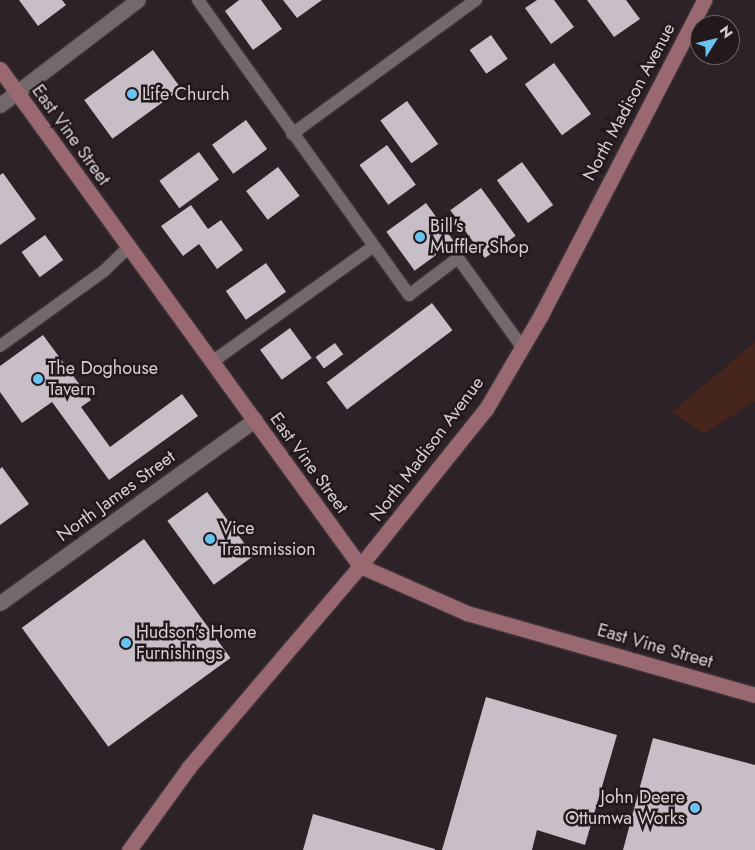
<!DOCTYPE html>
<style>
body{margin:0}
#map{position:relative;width:755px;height:850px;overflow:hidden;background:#2d2227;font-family:Jost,sans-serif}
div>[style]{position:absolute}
.green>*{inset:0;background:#46261c}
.building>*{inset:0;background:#c8bec7;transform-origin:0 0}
.roads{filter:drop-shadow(0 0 1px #473f43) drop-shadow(0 0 1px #473f43)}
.lane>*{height:12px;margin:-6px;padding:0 6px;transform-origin:6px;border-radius:6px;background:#75686d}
.street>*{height:15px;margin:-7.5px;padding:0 7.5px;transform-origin:7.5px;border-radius:7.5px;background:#75686d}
.secondary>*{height:15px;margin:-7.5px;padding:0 7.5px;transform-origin:7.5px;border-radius:7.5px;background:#9a6871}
.dots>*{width:14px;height:14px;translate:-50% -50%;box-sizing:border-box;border:2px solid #23191d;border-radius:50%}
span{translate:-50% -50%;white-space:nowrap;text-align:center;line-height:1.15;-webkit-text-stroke:5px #23191d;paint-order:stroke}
.poi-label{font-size:18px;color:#d7d0d3}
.left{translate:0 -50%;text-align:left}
.right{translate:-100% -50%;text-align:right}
.street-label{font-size:18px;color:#d7d0d3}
.north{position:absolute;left:690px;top:15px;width:50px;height:50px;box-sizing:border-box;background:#23191d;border:1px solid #6b6266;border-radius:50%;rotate:54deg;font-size:14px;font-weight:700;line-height:20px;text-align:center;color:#d7d0d3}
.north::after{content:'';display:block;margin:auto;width:18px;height:22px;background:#6bc3f2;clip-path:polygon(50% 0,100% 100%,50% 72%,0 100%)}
</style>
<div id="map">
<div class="green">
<i style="clip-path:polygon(755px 342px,755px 401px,704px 434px,672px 412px)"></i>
</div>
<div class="building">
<i style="clip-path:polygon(19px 0,62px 0,66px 5px,38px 26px)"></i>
<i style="clip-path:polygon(239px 0,261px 0,282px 29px,253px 50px,225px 11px)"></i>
<i style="clip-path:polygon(283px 0,322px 0,297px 18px)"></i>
<i style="clip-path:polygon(537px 0,554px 0,574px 27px,551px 44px,525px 8px)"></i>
<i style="clip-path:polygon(587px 0,626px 0,640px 19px,614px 37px)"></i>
<i style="left:491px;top:35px;width:29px;height:26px;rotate:55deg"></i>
<i style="left:153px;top:50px;width:48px;height:85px;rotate:54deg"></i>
<i style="left:554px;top:63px;width:63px;height:36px;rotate:54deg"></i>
<i style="left:407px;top:101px;width:53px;height:33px;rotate:54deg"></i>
<i style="left:246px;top:120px;width:36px;height:42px;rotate:54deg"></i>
<i style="left:387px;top:145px;width:49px;height:34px;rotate:54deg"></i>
<i style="left:199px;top:152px;width:34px;height:49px;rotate:54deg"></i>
<i style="left:522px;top:162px;width:53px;height:31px;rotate:54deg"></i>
<i style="left:278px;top:167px;width:36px;height:40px;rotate:53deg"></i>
<i style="clip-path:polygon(3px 173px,36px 219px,0 245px,0 175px)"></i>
<i style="left:481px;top:188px;width:59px;height:38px;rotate:54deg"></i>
<i style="left:426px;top:203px;width:48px;height:49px;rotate:54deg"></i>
<i style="clip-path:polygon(191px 205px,208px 229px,221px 220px,243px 250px,217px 269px,199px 244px,183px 256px,161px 226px)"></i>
<i style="left:45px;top:235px;width:31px;height:29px;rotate:54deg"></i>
<i style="left:266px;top:263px;width:35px;height:49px;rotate:55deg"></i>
<i style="left:432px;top:303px;width:34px;height:132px;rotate:53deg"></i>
<i style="left:290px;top:328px;width:37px;height:37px;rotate:54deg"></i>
<i style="clip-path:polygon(43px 335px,91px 400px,81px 407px,110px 447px,182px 394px,198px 416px,109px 480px,52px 402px,22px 423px,0 392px,0 366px)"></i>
<i style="left:335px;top:343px;width:14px;height:24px;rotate:54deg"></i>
<i style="clip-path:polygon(2px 467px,29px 504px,0 525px,0 469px)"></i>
<i style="left:207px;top:492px;width:79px;height:49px;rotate:54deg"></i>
<i style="left:144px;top:539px;width:147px;height:151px;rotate:54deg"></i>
<i style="clip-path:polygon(486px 697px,617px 735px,585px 845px,537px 830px,532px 850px,442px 850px)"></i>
<i style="clip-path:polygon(653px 738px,755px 765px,755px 850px,623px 850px)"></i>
<i style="clip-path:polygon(313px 814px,435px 849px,435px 850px,303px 850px)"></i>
</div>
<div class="roads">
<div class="lane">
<i style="left:198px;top:0;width:363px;rotate:54.4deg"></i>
<i style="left:409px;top:295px;width:61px;rotate:-37.1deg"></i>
<i style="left:458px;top:258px;width:110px;rotate:54.3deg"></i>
<i style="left:292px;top:134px;width:228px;rotate:-36.1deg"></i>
<i style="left:0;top:346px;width:128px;rotate:-35.8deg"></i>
<i style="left:104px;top:271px;width:35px;rotate:-44deg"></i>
<i style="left:212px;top:362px;width:199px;rotate:-35.6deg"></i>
</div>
<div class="street">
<i style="left:0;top:105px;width:173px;rotate:-37.3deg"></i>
<i style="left:0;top:603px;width:314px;rotate:-35.7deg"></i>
</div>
<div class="secondary">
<i style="left:0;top:69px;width:614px;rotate:54.08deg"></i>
<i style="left:360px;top:566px;width:117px;rotate:23.7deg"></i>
<i style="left:467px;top:613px;width:299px;rotate:15.9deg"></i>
<i style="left:129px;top:850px;width:102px;rotate:-54.1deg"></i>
<i style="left:189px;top:767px;width:264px;rotate:-49.6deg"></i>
<i style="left:360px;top:566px;width:201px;rotate:-51.3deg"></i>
<i style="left:486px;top:409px;width:109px;rotate:-59.7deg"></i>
<i style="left:541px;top:315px;width:355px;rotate:-62.6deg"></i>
</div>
</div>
<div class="dots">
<i style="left:132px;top:94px;background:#6bc3f2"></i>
<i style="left:420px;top:237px;background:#6bc3f2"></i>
<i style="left:38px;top:379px;background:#6bc3f2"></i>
<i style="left:210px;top:539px;background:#6bc3f2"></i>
<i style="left:126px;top:643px;background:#6bc3f2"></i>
<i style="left:695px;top:808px;background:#6bc3f2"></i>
</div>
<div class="poi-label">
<span class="left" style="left:142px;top:94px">Life Church</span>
<span class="left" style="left:430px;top:237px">Bill's<br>Muffler Shop</span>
<span class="left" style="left:48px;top:379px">The Doghouse<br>Tavern</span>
<span class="left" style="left:220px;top:539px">Vice<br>Transmission</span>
<span class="left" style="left:136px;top:643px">Hudson's Home<br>Furnishings</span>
<span class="right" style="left:685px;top:808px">John Deere<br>Ottumwa Works</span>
</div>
<div class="street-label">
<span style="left:629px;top:102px;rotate:-62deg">North Madison Avenue</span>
<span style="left:71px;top:135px;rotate:54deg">East Vine Street</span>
<span style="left:427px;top:449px;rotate:-53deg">North Madison Avenue</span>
<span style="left:309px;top:463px;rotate:54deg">East Vine Street</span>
<span style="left:116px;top:496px;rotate:-36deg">North James Street</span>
<span style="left:655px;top:646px;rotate:16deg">East Vine Street</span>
</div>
<div class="north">N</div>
</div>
